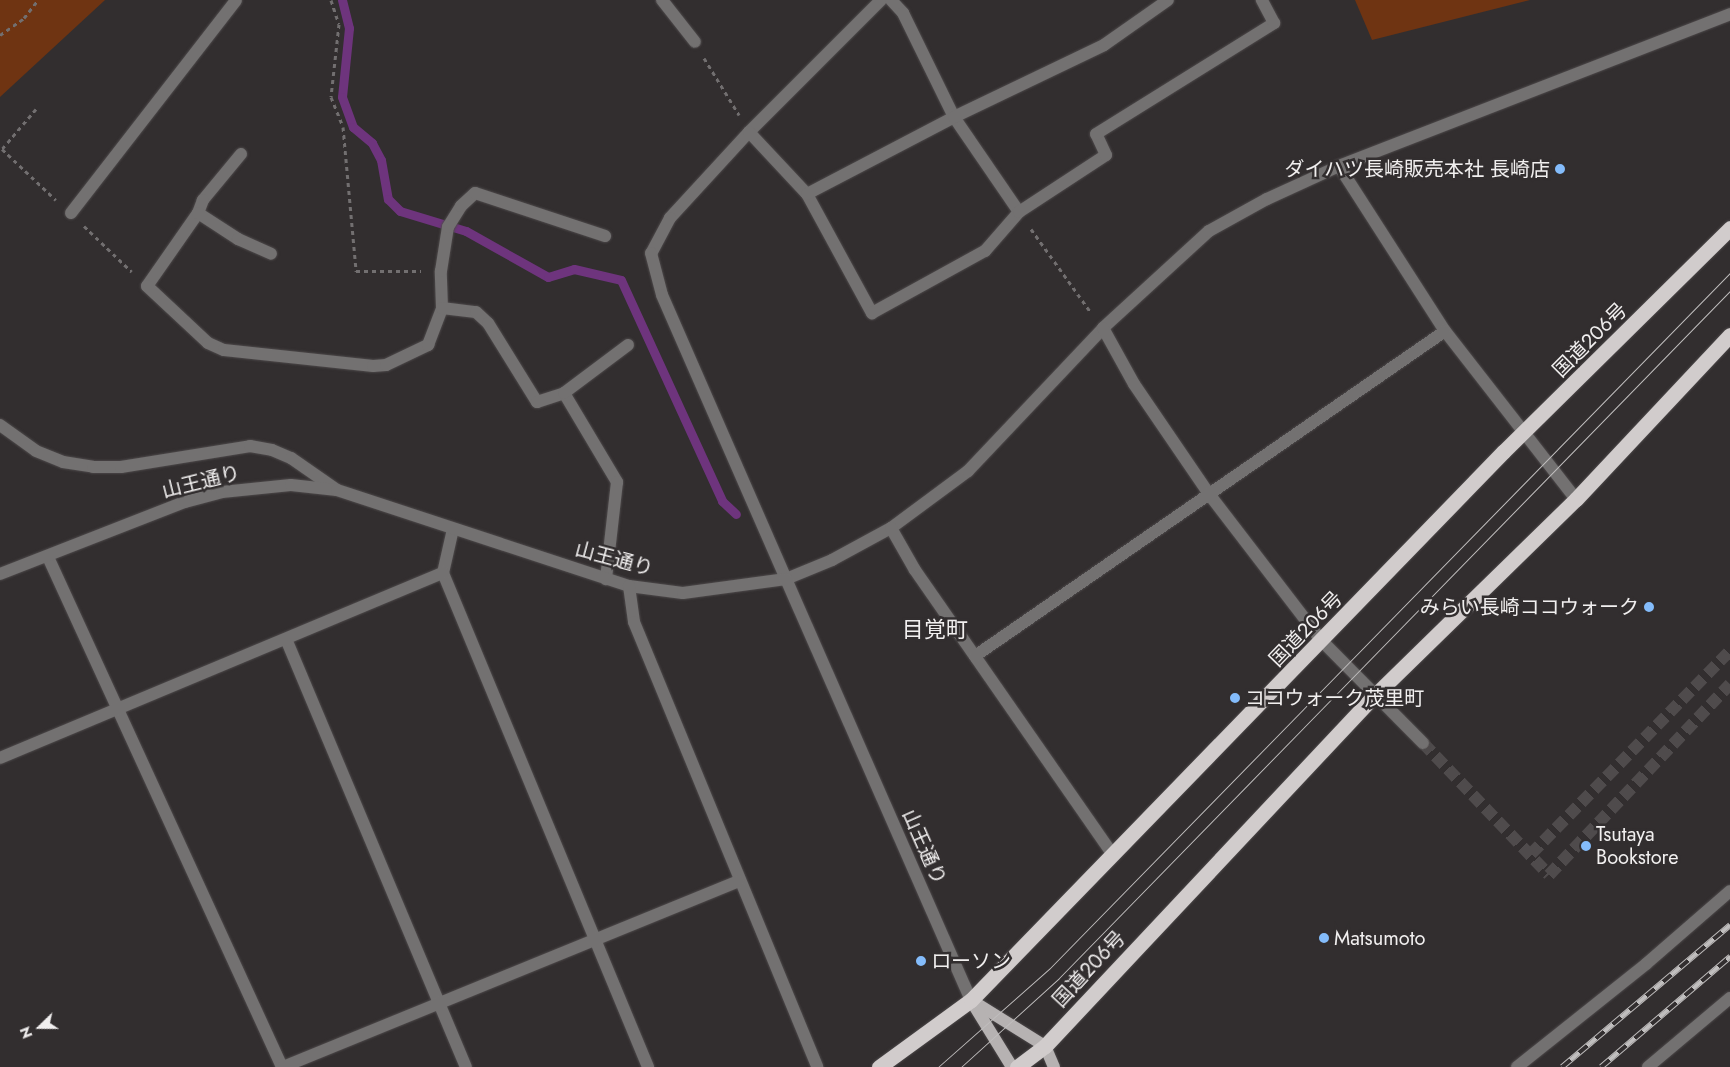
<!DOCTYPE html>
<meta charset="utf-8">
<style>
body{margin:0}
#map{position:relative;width:1730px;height:1067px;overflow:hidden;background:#322e2f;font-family:Jost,"Noto Sans JP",sans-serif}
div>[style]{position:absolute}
.green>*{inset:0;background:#6f3412}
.stream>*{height:9px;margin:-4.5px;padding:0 4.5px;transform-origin:4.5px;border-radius:4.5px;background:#6e347d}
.minor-tunnel>*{height:12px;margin-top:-6px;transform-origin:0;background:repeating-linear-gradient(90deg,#4f4b4c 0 12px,transparent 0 18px)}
.path>*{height:3px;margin-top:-1.5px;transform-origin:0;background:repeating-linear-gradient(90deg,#726f70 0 4px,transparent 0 8px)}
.roads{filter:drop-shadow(0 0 1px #4d494a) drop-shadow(0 0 1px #4d494a)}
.minor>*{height:12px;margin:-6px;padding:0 6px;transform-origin:6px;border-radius:6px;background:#737171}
.major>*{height:12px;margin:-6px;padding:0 6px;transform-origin:6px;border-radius:6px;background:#b6b2b2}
.highway>*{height:15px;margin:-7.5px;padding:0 7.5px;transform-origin:7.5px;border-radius:7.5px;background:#d1cccc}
.tram>*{height:1px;margin:-0.5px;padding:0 0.5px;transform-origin:0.5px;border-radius:0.5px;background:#c0bebe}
.rail>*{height:5.5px;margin-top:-2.75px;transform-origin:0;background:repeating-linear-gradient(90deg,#322e2f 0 11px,#c0bebe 0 22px);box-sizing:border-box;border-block:1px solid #c0bebe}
.dots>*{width:14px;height:14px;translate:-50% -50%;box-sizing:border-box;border:2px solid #322e2f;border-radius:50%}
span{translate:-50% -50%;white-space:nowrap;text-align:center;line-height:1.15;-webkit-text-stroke:5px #322e2f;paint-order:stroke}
.poi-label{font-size:20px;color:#f1efef}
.right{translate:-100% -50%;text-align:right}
.left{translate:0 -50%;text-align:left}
.street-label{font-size:20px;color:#f1efef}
.quarter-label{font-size:22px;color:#f1efef}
.north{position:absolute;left:15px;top:1002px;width:50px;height:50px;-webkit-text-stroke:4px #322e2f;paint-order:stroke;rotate:248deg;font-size:14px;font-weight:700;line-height:20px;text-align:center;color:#f1efef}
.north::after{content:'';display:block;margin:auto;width:18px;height:22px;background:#f1efef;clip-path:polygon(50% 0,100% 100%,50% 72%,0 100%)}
</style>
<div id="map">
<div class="green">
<i style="clip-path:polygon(0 0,105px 0,0 97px)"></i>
<i style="clip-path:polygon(1355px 0,1530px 0,1372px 40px)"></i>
</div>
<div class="stream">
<i style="left:342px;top:0;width:29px;rotate:76deg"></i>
<i style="left:349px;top:28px;width:69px;rotate:95.8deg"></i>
<i style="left:342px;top:97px;width:32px;rotate:70deg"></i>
<i style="left:353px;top:127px;width:25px;rotate:40deg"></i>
<i style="left:372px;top:143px;width:19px;rotate:62deg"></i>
<i style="left:381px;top:160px;width:40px;rotate:80deg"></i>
<i style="left:388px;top:199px;width:17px;rotate:45deg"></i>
<i style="left:400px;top:211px;width:69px;rotate:16.9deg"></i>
<i style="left:466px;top:231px;width:94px;rotate:29.3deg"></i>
<i style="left:548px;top:277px;width:27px;rotate:-17deg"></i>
<i style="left:574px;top:269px;width:48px;rotate:13.2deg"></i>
<i style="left:621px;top:280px;width:243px;rotate:65.4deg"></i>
<i style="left:722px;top:501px;width:19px;rotate:43deg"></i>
</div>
<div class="minor-tunnel">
<i style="left:1423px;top:743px;width:182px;rotate:46.3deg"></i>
<i style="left:1549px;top:875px;width:263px;rotate:-46.5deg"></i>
<i style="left:1531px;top:854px;width:284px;rotate:-45.6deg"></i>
</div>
<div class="path">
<i style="left:331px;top:0;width:25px;rotate:72deg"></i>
<i style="left:339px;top:24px;width:73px;rotate:96.3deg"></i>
<i style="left:331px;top:97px;width:32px;rotate:68deg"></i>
<i style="left:343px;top:127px;width:145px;rotate:84.8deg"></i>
<i style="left:356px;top:271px;width:65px"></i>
<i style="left:0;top:35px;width:29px;rotate:-35deg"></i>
<i style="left:24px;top:18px;width:23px;rotate:-52deg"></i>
<i style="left:704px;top:58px;width:67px;rotate:58.4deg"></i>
<i style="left:36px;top:109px;width:52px;rotate:130.4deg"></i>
<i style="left:2px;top:149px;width:74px;rotate:43.4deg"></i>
<i style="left:84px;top:226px;width:66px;rotate:43.8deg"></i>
<i style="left:1031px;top:229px;width:101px;rotate:54.3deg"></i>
</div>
<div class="roads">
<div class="minor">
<i style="left:662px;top:0;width:53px;rotate:51.8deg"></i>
<i style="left:881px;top:0;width:187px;rotate:135deg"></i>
<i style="left:749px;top:132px;width:117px;rotate:132.6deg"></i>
<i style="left:670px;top:218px;width:40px;rotate:118deg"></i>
<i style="left:651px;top:253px;width:43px;rotate:75.3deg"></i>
<i style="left:662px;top:295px;width:310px;rotate:66.4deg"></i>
<i style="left:786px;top:579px;width:50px;rotate:-22.4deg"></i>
<i style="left:832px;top:560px;width:67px;rotate:-28.5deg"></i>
<i style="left:891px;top:528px;width:96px;rotate:-36.5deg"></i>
<i style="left:968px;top:471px;width:197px;rotate:-46.6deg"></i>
<i style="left:1103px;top:328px;width:144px;rotate:-42.5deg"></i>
<i style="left:1209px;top:231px;width:66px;rotate:-28.9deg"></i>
<i style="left:1267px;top:199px;width:79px;rotate:-24.6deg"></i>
<i style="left:1339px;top:166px;width:420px;rotate:-21.2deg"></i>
<i style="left:891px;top:0;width:18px;rotate:47deg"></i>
<i style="left:903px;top:13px;width:116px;rotate:63.9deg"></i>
<i style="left:954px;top:117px;width:115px;rotate:55.6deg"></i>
<i style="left:749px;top:132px;width:85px;rotate:46.9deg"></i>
<i style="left:807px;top:194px;width:136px;rotate:61.4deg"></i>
<i style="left:872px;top:313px;width:129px;rotate:-28.8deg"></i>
<i style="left:985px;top:251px;width:52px;rotate:-48.9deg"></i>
<i style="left:1019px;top:212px;width:104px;rotate:-33.2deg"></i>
<i style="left:1106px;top:155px;width:23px;rotate:-115deg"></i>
<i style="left:1096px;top:134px;width:210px;rotate:-31.9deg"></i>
<i style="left:1274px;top:23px;width:26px;rotate:-118deg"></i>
<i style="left:241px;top:154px;width:60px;rotate:129.6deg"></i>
<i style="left:203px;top:200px;width:14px;rotate:111deg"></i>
<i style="left:198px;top:213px;width:89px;rotate:124.9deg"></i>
<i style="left:147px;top:286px;width:83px;rotate:43.1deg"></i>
<i style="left:208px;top:343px;width:17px;rotate:24deg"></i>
<i style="left:224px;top:350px;width:150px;rotate:6.1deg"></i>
<i style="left:373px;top:366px;width:13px;rotate:-4deg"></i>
<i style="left:386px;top:365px;width:47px;rotate:-25.5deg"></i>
<i style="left:428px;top:345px;width:40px;rotate:-69deg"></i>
<i style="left:442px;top:308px;width:37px;rotate:-92deg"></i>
<i style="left:441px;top:271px;width:45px;rotate:-81deg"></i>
<i style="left:448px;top:227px;width:25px;rotate:-58deg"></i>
<i style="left:461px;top:206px;width:19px;rotate:-43deg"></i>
<i style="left:475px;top:193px;width:137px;rotate:18.3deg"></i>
<i style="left:1339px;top:166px;width:196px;rotate:57.3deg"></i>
<i style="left:1445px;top:331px;width:213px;rotate:52.1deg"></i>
<i style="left:807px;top:194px;width:166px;rotate:-27.6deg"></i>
<i style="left:954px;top:117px;width:166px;rotate:-25.6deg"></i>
<i style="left:1104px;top:45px;width:78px;rotate:-35.1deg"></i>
<i style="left:71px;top:213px;width:269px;rotate:-52.2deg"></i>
<i style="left:198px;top:213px;width:48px;rotate:33deg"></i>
<i style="left:238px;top:239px;width:36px;rotate:24deg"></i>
<i style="left:442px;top:308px;width:34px;rotate:7deg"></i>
<i style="left:476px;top:312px;width:16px;rotate:43deg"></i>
<i style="left:488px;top:323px;width:93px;rotate:58.2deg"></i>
<i style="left:537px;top:402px;width:28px;rotate:-18deg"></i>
<i style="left:564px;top:393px;width:104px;rotate:59.2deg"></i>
<i style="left:617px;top:482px;width:98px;rotate:96.5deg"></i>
<i style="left:1103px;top:328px;width:64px;rotate:61deg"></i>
<i style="left:1134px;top:384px;width:133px;rotate:55.7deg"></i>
<i style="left:1209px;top:494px;width:184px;rotate:52.5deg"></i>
<i style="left:1321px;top:640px;width:145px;rotate:45.3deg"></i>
<i style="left:564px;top:393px;width:80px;rotate:-36.9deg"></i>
<i style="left:0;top:425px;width:44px;rotate:35.8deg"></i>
<i style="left:36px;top:451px;width:29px;rotate:22deg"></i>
<i style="left:63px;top:462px;width:30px;rotate:9deg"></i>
<i style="left:93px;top:467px;width:28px"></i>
<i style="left:121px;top:467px;width:131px;rotate:-9.2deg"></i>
<i style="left:250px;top:446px;width:22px;rotate:10deg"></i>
<i style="left:272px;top:450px;width:21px;rotate:23deg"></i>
<i style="left:291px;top:458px;width:56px;rotate:34.8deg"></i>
<i style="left:891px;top:528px;width:48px;rotate:60.3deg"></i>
<i style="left:915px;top:570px;width:347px;rotate:55.2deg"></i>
<i style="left:453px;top:529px;width:45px;rotate:102.8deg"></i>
<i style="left:443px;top:573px;width:535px;rotate:67.46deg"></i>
<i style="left:48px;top:557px;width:561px;rotate:65.35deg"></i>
<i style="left:0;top:574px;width:199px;rotate:-21.3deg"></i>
<i style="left:185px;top:502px;width:38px;rotate:-15deg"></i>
<i style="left:222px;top:492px;width:69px;rotate:-5.8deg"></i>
<i style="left:291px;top:485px;width:46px;rotate:6.2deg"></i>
<i style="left:337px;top:490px;width:307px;rotate:18.2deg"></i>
<i style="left:629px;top:586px;width:54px;rotate:7.4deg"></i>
<i style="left:683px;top:593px;width:104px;rotate:-7.7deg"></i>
<i style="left:786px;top:579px;width:460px;rotate:66.3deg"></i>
<i style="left:629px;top:586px;width:36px;rotate:82deg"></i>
<i style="left:634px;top:622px;width:481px;rotate:67.6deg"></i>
<i style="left:286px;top:639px;width:464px;rotate:67.2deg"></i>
<i style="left:975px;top:656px;width:571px;rotate:-34.66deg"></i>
<i style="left:0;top:758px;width:480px;rotate:-22.7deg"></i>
<i style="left:283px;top:1067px;width:492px;rotate:-22.2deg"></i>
<i style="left:1517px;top:1067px;width:165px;rotate:-38.6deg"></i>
<i style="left:1646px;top:964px;width:111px;rotate:-41deg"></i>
<i style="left:1648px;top:1067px;width:107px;rotate:-40.1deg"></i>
</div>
<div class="major">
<i style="left:971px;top:1000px;width:87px;rotate:31.9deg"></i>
<i style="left:1045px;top:1046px;width:23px;rotate:67deg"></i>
<i style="left:972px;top:1002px;width:76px;rotate:58.4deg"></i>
</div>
<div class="highway">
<i style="left:879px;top:1067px;width:114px;rotate:-36.1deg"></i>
<i style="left:971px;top:1000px;width:764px;rotate:-45.85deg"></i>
<i style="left:1503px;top:452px;width:319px;rotate:-44.6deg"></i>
<i style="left:1017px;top:1067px;width:35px;rotate:-37deg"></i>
<i style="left:1045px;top:1046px;width:482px;rotate:-46.8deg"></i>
<i style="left:1375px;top:695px;width:281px;rotate:-44.3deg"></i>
<i style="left:1576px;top:499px;width:225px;rotate:-46.8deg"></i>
</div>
</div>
<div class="tram">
<i style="left:938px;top:1067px;width:149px;rotate:-41.5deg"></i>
<i style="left:1050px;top:968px;width:972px;rotate:-45.63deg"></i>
<i style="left:961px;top:1067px;width:132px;rotate:-42.2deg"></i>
<i style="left:1059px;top:978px;width:960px;rotate:-45.68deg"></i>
</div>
<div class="rail">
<i style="left:1562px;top:1067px;width:220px;rotate:-40.2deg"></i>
<i style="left:1601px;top:1067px;width:170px;rotate:-40.5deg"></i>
</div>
<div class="dots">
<i style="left:1560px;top:169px;background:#84bcfb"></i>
<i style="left:1649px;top:607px;background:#84bcfb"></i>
<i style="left:1235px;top:698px;background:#84bcfb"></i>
<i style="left:1586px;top:846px;background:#84bcfb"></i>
<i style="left:1324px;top:938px;background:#84bcfb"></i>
<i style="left:921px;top:961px;background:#84bcfb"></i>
</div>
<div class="poi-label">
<span class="right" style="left:1550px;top:169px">ダイハツ長崎販売本社 長崎店</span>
<span class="right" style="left:1639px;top:607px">みらい長崎ココウォーク</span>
<span class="left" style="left:1245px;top:698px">ココウォーク茂里町</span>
<span class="left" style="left:1596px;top:846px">Tsutaya<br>Bookstore</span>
<span class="left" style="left:1334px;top:938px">Matsumoto</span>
<span class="left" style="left:931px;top:961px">ローソン</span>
</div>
<div class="street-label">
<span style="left:1590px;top:340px;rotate:-45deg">国道206号</span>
<span style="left:201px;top:482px;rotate:-14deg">山王通り</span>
<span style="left:614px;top:559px;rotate:15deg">山王通り</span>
<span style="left:1306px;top:629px;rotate:-46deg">国道206号</span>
<span style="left:924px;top:847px;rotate:66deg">山王通り</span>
<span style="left:1089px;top:969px;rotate:-47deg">国道206号</span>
</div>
<div class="quarter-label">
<span style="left:935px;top:630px">目覚町</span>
</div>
<div class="north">N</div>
</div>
